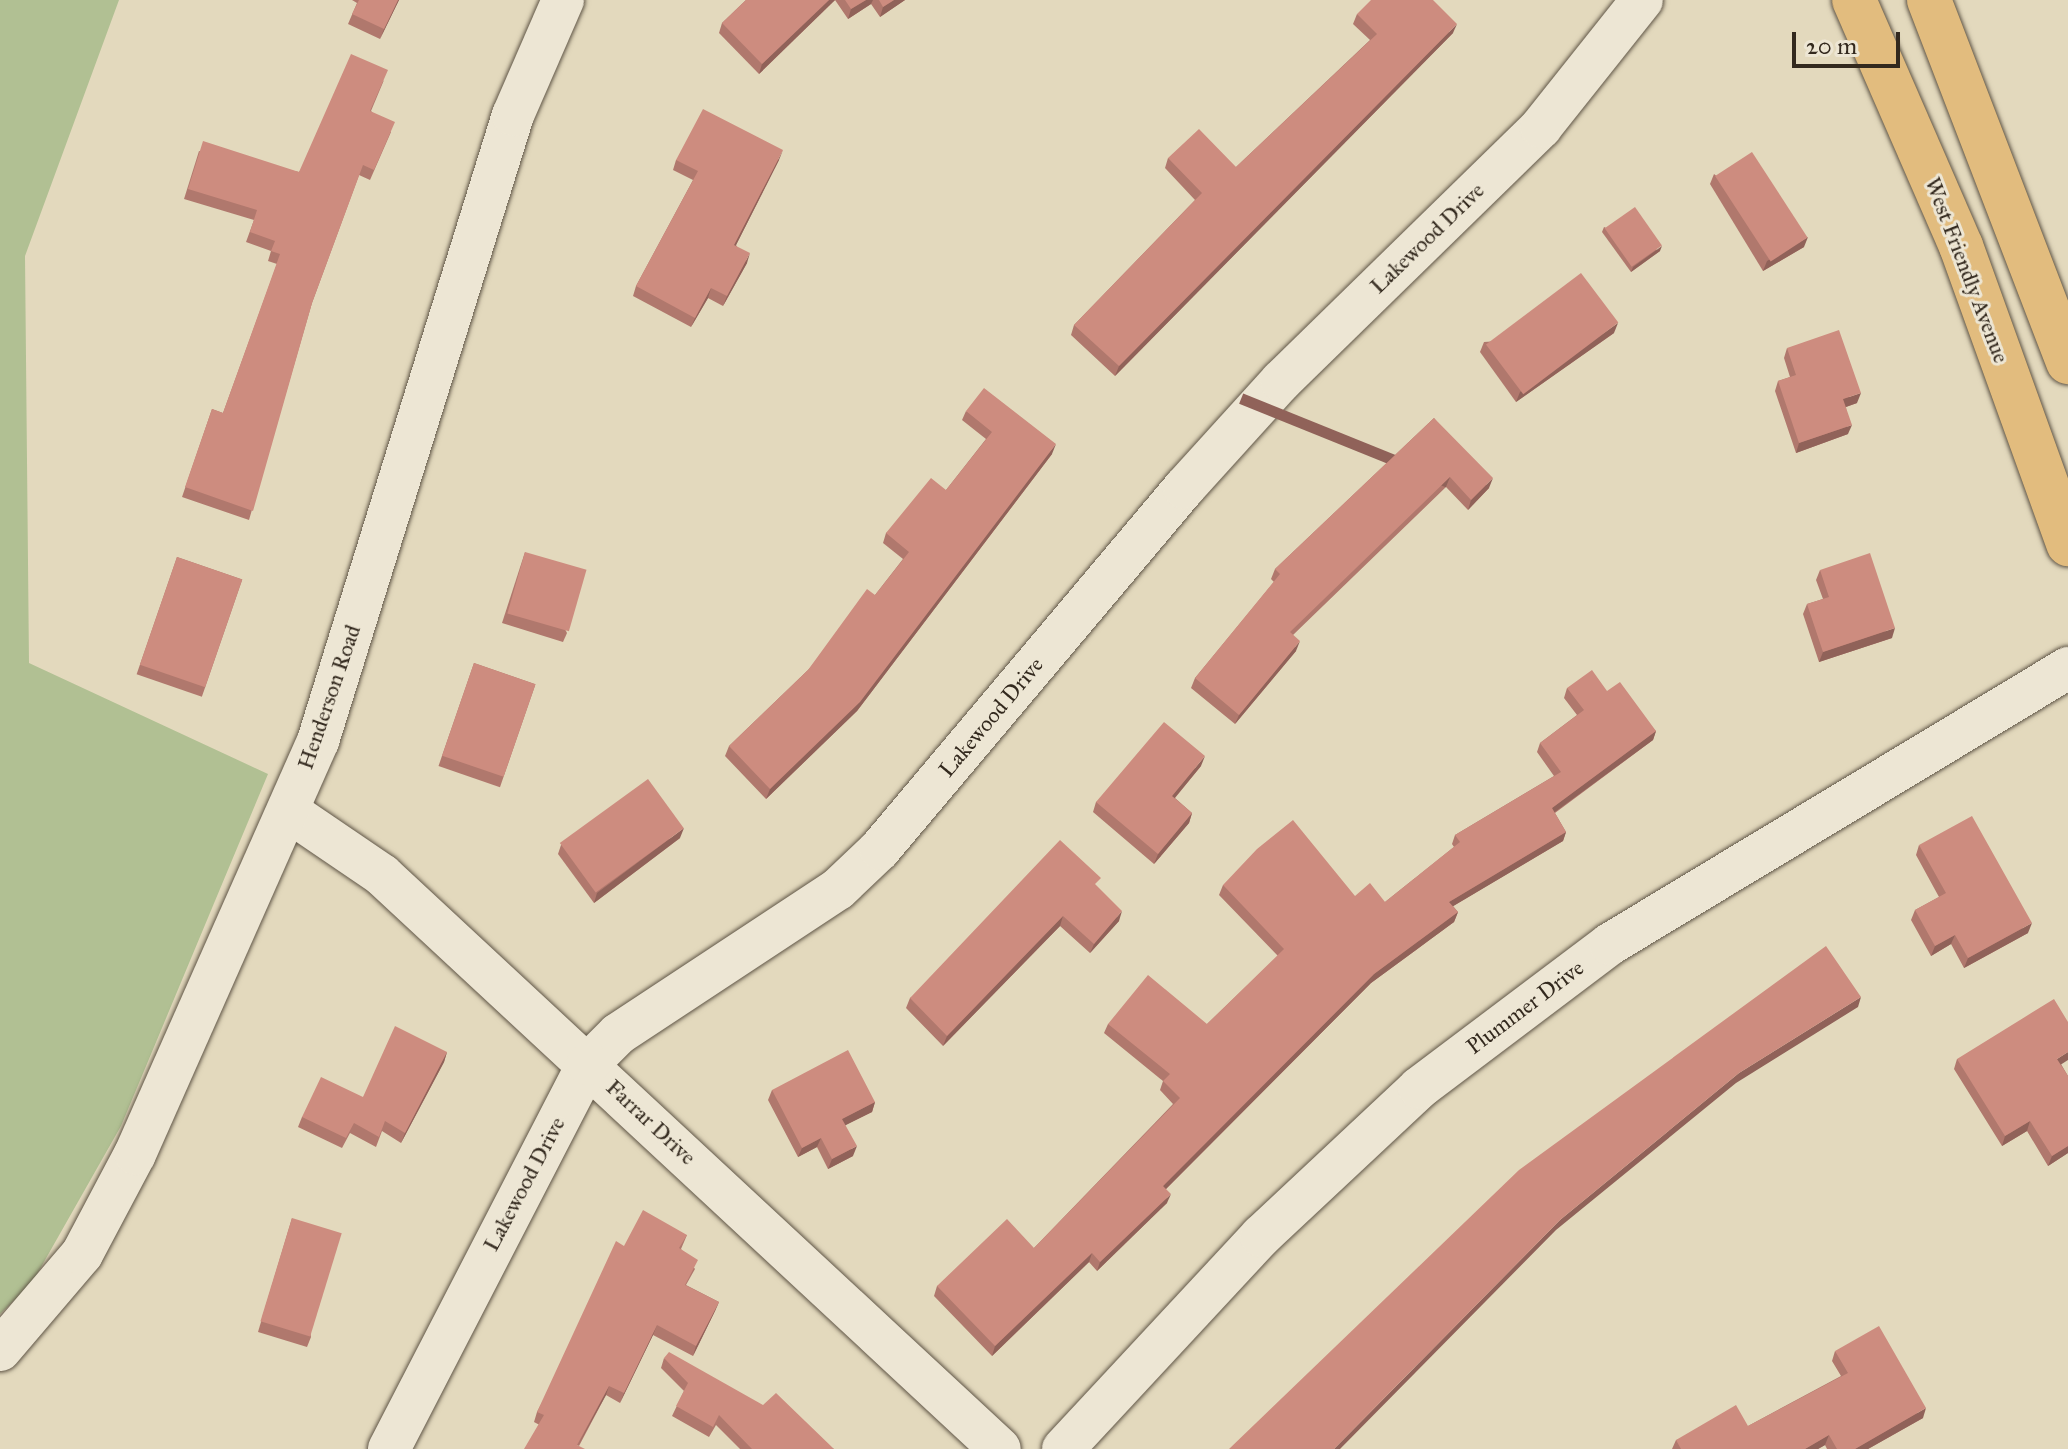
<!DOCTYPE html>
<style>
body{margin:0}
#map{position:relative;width:2068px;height:1449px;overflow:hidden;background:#e3d9bd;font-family:"IM FELL Great Primer",serif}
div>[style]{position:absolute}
.green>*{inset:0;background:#b1c093}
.roads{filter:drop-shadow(0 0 2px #5f5546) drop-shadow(0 0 2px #5f5546)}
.minor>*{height:42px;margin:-21px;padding:0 21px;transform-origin:21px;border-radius:21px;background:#ede6d4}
.major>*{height:44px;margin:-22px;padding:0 22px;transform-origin:22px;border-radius:22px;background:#e2bc7e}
.wall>*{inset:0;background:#b0786d;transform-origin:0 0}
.shaded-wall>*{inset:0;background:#906259;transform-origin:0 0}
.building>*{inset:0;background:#cd8c7f;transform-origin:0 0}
span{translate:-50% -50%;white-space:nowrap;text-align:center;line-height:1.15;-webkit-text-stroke:6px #ede6d4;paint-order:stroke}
.street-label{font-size:22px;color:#33291e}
.scale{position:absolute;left:1792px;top:32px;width:108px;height:36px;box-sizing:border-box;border:4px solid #33291e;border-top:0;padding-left:10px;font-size:24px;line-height:28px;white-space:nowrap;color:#33291e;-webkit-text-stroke:6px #ede6d4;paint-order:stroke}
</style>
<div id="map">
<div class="green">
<i style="clip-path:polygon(0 0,119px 0,25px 256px,29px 663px,268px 774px,121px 1126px,32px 1283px,0 1314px)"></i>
</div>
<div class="roads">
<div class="minor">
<i style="left:288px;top:811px;width:114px;rotate:34.2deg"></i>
<i style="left:382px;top:875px;width:843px;rotate:42.89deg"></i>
<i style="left:0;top:1350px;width:126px;rotate:-49.5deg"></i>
<i style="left:82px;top:1254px;width:113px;rotate:-62.1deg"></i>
<i style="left:135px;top:1154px;width:452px;rotate:-66.1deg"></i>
<i style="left:318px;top:741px;width:656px;rotate:-72.7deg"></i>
<i style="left:513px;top:115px;width:125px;rotate:-66.5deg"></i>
<i style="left:389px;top:1449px;width:433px;rotate:-62.7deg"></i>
<i style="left:588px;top:1064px;width:42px;rotate:-45deg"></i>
<i style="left:618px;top:1034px;width:263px;rotate:-33.4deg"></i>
<i style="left:838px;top:889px;width:58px;rotate:-43.6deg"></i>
<i style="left:880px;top:849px;width:472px;rotate:-49.9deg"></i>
<i style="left:1184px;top:488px;width:144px;rotate:-47.8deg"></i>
<i style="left:1281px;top:381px;width:363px;rotate:-44.3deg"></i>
<i style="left:1541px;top:127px;width:162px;rotate:-51.5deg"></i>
<i style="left:1063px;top:1449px;width:291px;rotate:-47.1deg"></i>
<i style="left:1261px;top:1236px;width:216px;rotate:-43.1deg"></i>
<i style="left:1419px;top:1088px;width:239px;rotate:-37deg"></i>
<i style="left:1610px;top:944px;width:535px;rotate:-31.07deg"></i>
</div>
<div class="major">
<i style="left:1854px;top:0;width:268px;rotate:66.5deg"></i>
<i style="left:1961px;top:246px;width:317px;rotate:70.2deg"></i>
<i style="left:1929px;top:0;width:388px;rotate:69deg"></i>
</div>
</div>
<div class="wall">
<i style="clip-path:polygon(352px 0,399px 0,380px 39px,348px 24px,357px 3px)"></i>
<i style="clip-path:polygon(746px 0,835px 0,759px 74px,719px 33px,722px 23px)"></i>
<i style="clip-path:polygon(835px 0,905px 0,880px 17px,871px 4px,848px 19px)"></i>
<i style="clip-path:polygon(1357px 14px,1453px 33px,1115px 376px,1071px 335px,1074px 325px,1195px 200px,1165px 168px,1168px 158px,1236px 167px,1370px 40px,1353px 24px)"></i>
<i style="clip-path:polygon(384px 80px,371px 111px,391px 132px,370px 180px,359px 175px,312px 303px,249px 520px,182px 497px,212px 409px,223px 413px,277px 264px,268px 261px,271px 251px,246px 242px,254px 220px,184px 199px,199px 151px,299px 172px)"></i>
<i style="clip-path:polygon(676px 160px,779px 160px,736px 245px,747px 263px,723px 306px,708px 298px,691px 327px,633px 296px,636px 286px,693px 180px,673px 170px)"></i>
<i style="clip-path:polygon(1714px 174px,1804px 247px,1763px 271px,1710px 184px)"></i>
<i style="clip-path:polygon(1604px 227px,1660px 251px,1631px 272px,1602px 232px)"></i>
<i style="clip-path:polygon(1614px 333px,1516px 402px,1480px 352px,1484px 342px)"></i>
<i style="clip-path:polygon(1787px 348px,1857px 403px,1846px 407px,1848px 434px,1796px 453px,1775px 391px,1778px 381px,1790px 377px,1784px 358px)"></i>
<i style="clip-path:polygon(966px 411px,1052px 454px,857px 711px,766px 799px,725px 756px,729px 746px,808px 670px,875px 595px,903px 559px,883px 543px,886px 533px,946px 490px,986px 439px,962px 420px)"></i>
<i style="clip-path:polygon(1434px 418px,1489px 488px,1468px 510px,1446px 487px,1293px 635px,1296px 651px,1235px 724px,1191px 688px,1195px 678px,1274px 582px,1271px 579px,1275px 569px)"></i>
<i style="clip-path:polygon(525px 552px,567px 633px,563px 642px,502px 623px)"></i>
<i style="left:177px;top:557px;width:69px;height:124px;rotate:19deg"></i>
<i style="clip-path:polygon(1820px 570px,1892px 638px,1819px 662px,1803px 614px,1807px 604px,1823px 599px,1816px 580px)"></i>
<i style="left:474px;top:663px;width:65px;height:109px;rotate:19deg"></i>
<i style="clip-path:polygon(1567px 688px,1607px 691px,1656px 731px,1653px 740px,1555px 813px,1566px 832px,1563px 841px,1453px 906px,1458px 912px,1454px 922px,1371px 983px,1166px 1189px,1167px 1203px,1097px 1271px,1089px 1262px,992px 1356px,934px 1296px,937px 1286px,1034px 1248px,1173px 1104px,1160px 1090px,1163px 1081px,1104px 1033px,1108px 1024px,1207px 1024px,1278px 956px,1219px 895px,1223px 885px,1355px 896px,1385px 902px,1454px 847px,1452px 844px,1455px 835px,1554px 776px,1537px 752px,1540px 743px,1577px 715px,1564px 698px)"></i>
<i style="clip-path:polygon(1201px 766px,1175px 798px,1192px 813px,1189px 823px,1154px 864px,1093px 812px,1096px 802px)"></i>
<i style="clip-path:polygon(680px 838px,594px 903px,558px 854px,561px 845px)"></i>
<i style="clip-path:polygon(1919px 845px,2028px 933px,1964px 968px,1951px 944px,1931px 956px,1911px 920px,1915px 910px,1939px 897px,1916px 855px)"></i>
<i style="clip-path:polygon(1098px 888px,1119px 921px,1090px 953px,1060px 926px,943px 1046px,906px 1008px,910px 998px)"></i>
<i style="clip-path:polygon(447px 1052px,444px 1062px,401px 1143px,382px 1131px,376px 1147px,350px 1133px,342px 1148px,298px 1127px,302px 1117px,363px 1097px)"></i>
<i style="clip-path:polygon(1957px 1059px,2061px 1064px,2068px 1076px,2068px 1153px,2048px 1166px,2027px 1131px,2002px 1146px,1954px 1069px)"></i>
<i style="clip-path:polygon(772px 1090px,875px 1102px,872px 1112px,845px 1125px,853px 1156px,828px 1169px,817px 1147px,798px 1157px,768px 1100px)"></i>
<i style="clip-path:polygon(292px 1218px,311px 1337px,307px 1347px,258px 1332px)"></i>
<i style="clip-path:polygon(687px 1235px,681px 1249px,695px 1269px,686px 1285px,719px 1302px,715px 1311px,693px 1356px,653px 1335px,620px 1403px,606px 1395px,579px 1446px,534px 1422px,537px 1412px,624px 1246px)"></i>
<i style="clip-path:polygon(1835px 1351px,1923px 1418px,1868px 1449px,1827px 1449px,1825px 1445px,1818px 1449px,1672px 1449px,1676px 1440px,1748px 1426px,1841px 1376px,1832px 1361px)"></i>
<i style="clip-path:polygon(664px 1358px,834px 1449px,740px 1449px,716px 1425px,709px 1437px,672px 1416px,684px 1391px,661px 1368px)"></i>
</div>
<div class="shaded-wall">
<i style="clip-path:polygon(398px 0,399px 0,380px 39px,384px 29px)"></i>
<i style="clip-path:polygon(829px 0,835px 0,759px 74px,762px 64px)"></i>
<i style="clip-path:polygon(866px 0,873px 0,871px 4px,848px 19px,851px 9px)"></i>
<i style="clip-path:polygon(894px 0,905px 0,880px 17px,883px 7px)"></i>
<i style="clip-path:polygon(1457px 24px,1453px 33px,1115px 376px,1119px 366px)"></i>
<i style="clip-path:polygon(783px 150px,779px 160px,731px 255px,734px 245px)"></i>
<i style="clip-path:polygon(1808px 237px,1804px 247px,1763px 271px,1767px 261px)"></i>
<i style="clip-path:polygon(1662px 246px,1660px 251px,1631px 272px,1633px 267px)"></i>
<i style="clip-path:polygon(750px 253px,747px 263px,723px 306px,727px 296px)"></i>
<i style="clip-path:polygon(711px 288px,708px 298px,691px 327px,695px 318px)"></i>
<i style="clip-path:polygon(1618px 323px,1614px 333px,1516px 402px,1520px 392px)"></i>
<i style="clip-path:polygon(1861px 393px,1857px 403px,1840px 409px,1843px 399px)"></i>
<i style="clip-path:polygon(1852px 425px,1848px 434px,1796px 453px,1799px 443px)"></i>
<i style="clip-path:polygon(1056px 444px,1052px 454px,857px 711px,766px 799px,770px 789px)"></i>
<i style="left:1450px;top:477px;width:11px;height:223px;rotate:112deg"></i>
<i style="clip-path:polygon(1493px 478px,1489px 488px,1468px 510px,1471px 500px)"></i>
<i style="clip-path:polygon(1895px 628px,1892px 638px,1819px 662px,1823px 652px)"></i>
<i style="clip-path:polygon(1300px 641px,1296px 651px,1235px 724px,1239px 715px)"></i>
<i style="clip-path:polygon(1656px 731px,1653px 740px,1548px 817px,1552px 808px)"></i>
<i style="clip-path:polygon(1205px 756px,1201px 766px,1168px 806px,1172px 796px)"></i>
<i style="clip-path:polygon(1192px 813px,1189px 823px,1154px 864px,1158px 854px)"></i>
<i style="clip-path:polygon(684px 828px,680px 838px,594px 903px,597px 893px)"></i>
<i style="clip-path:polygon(1566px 832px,1563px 841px,1445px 911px,1449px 902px)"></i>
<i style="clip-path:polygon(1122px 911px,1119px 921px,1090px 953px,1094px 944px)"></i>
<i style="clip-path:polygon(1458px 912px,1454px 922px,1371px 983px,1160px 1195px,1163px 1186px,1374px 974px)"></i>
<i style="clip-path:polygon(1063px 916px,1060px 926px,943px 1046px,947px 1036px)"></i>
<i style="clip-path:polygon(2032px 923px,2028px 933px,1964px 968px,1968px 958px)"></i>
<i style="clip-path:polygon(1955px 935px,1951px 944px,1931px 956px,1935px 946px)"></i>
<i style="clip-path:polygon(1861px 997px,1858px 1007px,1736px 1083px,1556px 1230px,1340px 1449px,1334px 1449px,1560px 1220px,1739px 1073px)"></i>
<i style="clip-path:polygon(447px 1052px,444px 1062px,401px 1143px,405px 1133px)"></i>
<i style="clip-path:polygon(2068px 1052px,2068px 1060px,2054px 1069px,2057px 1059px)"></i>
<i style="clip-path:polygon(875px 1102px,872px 1112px,838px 1129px,842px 1119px)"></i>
<i style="clip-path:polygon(2030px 1121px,2027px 1131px,2002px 1146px,2005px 1136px)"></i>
<i style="clip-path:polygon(821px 1138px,817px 1147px,798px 1157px,802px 1148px)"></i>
<i style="clip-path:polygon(857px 1146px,853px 1156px,828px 1169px,832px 1159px)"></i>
<i style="clip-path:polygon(2068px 1146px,2068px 1153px,2048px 1166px,2052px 1156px)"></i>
<i style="clip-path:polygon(1171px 1194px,1167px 1203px,1097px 1271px,1100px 1262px)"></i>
<i style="clip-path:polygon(1092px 1253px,1089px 1262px,992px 1356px,995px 1346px)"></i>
<i style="clip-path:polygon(719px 1302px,715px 1311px,693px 1356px,696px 1346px)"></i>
<i style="clip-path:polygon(657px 1325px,653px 1335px,620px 1403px,624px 1393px)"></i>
<i style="clip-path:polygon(609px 1386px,606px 1395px,576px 1449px)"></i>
<i style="clip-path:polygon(1926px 1408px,1923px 1418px,1868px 1449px,1855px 1449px)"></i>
<i style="clip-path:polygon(1829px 1435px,1825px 1445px,1818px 1449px,1805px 1449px)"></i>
</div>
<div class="building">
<i style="clip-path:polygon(359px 0,398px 0,384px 29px,352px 14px)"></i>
<i style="clip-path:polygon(746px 0,829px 0,762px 64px,722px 23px)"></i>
<i style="clip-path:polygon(845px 0,866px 0,851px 9px)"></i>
<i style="clip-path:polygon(879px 0,894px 0,883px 7px)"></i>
<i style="clip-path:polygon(1371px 0,1433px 0,1457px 24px,1119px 366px,1074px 325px,1202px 193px,1168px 158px,1199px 129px,1236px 167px,1377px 34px,1357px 14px)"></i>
<i style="clip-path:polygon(351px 54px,388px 70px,370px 111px,395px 122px,374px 170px,363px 165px,312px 303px,253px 511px,185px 487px,212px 409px,223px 413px,280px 254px,271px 251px,275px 241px,250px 232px,257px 210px,188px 189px,203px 141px,299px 172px)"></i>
<i style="clip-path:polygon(703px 109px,783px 150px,734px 245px,750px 253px,727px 296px,711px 288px,695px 318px,636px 286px,698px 171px,676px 160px)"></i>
<i style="left:1752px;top:152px;width:102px;height:44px;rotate:57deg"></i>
<i style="left:1635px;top:207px;width:47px;height:37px;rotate:55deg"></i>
<i style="left:1581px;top:273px;width:62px;height:119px;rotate:53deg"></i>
<i style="clip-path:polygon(1839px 330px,1861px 393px,1843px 399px,1852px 425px,1799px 443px,1778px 381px,1796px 375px,1787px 348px)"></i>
<i style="clip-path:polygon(984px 388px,1056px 444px,860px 702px,770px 789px,729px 746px,808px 670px,867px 589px,875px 595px,909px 552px,886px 533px,931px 478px,946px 490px,992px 432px,966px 411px)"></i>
<i style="clip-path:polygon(1434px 418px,1493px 478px,1471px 500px,1450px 477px,1290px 632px,1300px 641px,1239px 715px,1195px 678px,1280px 574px,1275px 569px)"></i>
<i style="left:525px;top:552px;width:64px;height:64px;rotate:16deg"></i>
<i style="clip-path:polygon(1870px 553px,1895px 628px,1823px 652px,1807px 604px,1829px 597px,1820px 570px)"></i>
<i style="left:177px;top:557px;width:69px;height:114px;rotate:19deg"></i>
<i style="left:474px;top:663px;width:65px;height:98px;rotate:19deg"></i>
<i style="clip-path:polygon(1592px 670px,1607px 691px,1620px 682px,1656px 731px,1552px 808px,1566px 832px,1449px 902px,1458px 912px,1374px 974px,1163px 1186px,1171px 1194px,1100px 1262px,1092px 1253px,995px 1346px,937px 1286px,1007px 1219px,1034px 1248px,1180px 1098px,1163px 1081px,1170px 1074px,1108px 1024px,1148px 975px,1207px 1024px,1284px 949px,1223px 885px,1257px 849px,1293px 820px,1355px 896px,1370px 883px,1385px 902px,1460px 842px,1455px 835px,1561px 772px,1540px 743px,1584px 710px,1567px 688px)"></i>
<i style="clip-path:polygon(1164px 722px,1205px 756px,1172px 796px,1192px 813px,1158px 854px,1096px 802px)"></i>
<i style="left:648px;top:779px;width:61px;height:109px;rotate:54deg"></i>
<i style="clip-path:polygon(1972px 816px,2032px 923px,1968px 958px,1955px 935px,1935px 946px,1915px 910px,1946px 893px,1919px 845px)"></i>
<i style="clip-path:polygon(1060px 840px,1101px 878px,1095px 884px,1122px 911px,1094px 944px,1063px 916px,947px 1036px,910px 998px)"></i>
<i style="clip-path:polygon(1826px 946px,1861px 997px,1739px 1073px,1560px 1220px,1334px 1449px,1229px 1449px,1519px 1170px)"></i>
<i style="clip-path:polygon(2054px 999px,2068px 1022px,2068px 1052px,2057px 1059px,2068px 1076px,2068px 1146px,2052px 1156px,2030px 1121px,2005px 1136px,1957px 1059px)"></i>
<i style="clip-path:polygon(395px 1026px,447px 1052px,405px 1133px,385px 1121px,379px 1137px,354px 1123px,346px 1138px,302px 1117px,321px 1077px,363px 1097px)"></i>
<i style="clip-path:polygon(848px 1050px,875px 1102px,842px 1119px,857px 1146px,832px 1159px,821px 1138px,802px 1148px,772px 1090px)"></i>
<i style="clip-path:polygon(643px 1210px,687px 1235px,679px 1248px,698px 1260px,685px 1285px,719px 1302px,696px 1346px,657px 1325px,624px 1393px,609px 1386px,577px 1445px,585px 1449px,524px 1449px,544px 1415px,537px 1412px,616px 1241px,624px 1246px)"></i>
<i style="left:292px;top:1218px;width:52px;height:108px;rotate:17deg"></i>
<i style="clip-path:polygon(1879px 1326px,1926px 1408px,1855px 1449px,1837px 1449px,1829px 1435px,1805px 1449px,1681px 1449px,1676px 1440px,1736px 1405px,1748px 1426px,1848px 1373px,1835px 1351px)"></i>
<i style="clip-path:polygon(669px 1352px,763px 1405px,776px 1393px,834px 1449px,752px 1449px,719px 1415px,713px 1427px,676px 1406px,688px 1383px,664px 1358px)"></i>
</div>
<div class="street-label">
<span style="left:1427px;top:238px;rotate:-44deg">Lakewood Drive</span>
<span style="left:1967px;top:270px;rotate:69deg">West Friendly Avenue</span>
<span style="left:329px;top:697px;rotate:-71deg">Henderson Road</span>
<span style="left:991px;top:717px;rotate:-50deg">Lakewood Drive</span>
<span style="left:1525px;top:1007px;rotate:-37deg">Plummer Drive</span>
<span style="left:651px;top:1122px;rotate:43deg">Farrar Drive</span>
<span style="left:524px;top:1184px;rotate:-62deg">Lakewood Drive</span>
</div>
<div class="scale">20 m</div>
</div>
